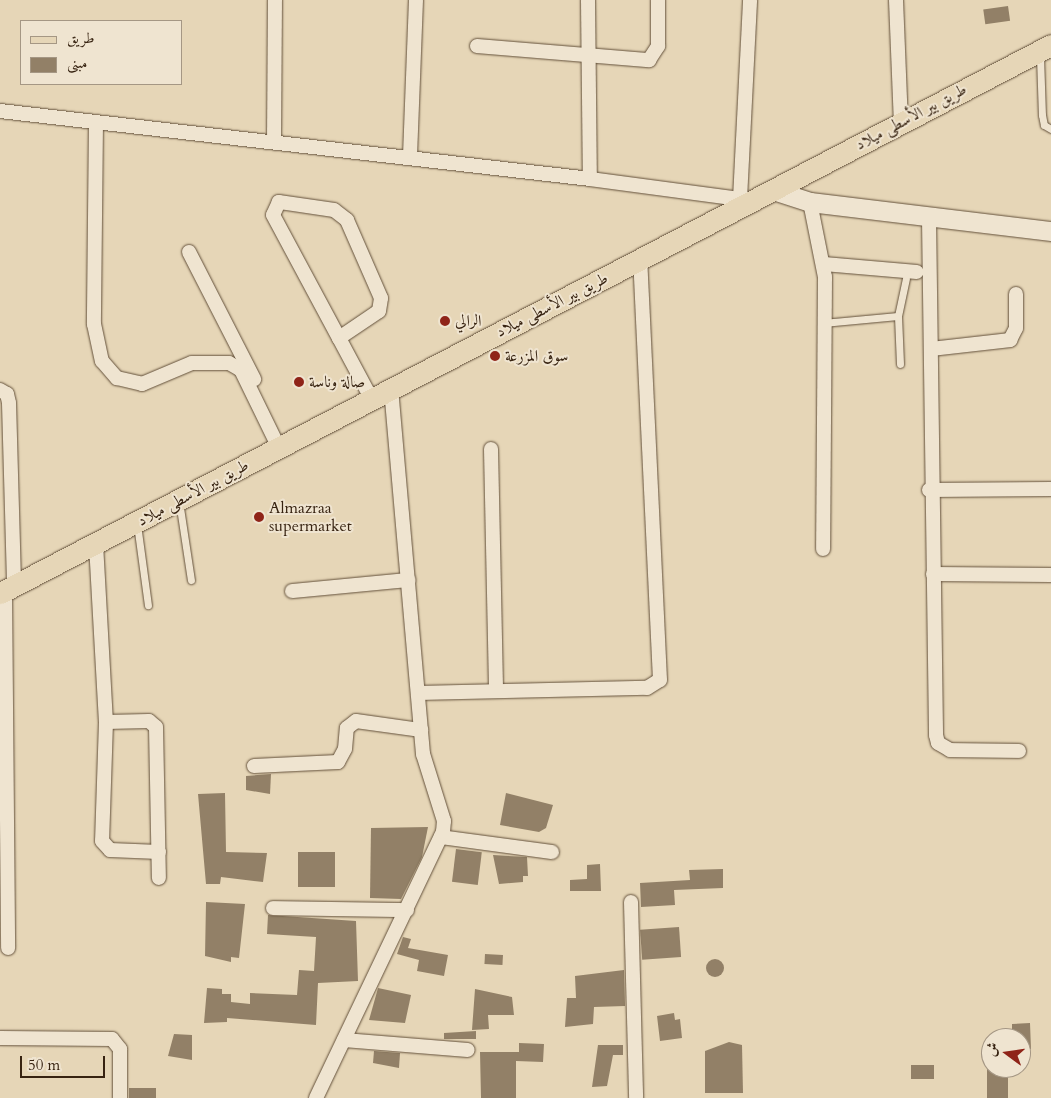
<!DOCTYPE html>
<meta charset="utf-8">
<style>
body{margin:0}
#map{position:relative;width:1051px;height:1098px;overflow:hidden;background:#e6d6b7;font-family:Cardo,Amiri,serif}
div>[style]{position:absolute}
.building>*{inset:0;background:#928067;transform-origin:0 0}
.round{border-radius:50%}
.roads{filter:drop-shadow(0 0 1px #63503a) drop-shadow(0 0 1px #63503a)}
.service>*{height:7px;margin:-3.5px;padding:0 3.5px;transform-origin:3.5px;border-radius:3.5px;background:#efe4d0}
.minor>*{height:14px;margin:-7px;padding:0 7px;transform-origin:7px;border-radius:7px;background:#efe4d0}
.secondary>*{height:19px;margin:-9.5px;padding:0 9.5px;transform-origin:9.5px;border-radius:9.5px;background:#efe4d0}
.primary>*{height:21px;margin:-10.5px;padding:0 10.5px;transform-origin:10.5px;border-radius:10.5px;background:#e6d6b7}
.dots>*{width:14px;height:14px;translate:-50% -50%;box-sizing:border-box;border:2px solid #efe4d0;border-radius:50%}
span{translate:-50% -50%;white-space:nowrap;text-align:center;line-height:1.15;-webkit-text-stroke:4px #efe4d0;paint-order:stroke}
.street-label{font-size:16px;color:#372311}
.poi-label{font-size:16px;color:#372311}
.left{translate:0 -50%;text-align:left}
.legend{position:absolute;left:20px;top:20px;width:162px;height:65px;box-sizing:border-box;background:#efe4d0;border:1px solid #a59784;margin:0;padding:6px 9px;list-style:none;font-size:15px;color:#372311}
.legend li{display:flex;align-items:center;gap:10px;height:25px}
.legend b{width:25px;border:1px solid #a59784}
.north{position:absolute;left:981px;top:1028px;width:50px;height:50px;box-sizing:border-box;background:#efe4d0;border:1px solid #a59784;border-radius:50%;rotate:284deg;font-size:14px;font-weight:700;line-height:20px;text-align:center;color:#372311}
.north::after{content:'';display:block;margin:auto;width:18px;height:22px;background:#8f2418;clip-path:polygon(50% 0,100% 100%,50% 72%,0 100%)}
.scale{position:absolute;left:20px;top:1056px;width:85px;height:22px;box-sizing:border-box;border:2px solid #372311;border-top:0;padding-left:6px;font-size:15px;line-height:18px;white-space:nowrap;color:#372311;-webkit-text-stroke:4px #efe4d0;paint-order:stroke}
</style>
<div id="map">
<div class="building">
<i style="left:1008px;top:6px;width:15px;height:25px;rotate:82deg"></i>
<i style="clip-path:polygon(271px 774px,270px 794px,246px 790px,246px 776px)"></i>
<i style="clip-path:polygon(225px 793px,226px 852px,267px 853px,263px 882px,221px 877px,220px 884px,206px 884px,198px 794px)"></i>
<i style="clip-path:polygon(506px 793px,553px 805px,546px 828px,539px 832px,500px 825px)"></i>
<i style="clip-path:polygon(428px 827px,422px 857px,401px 899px,370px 898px,371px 828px)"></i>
<i style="left:456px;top:849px;width:26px;height:33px;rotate:7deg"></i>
<i style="left:298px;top:852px;width:37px;height:35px"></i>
<i style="clip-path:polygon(493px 855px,527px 857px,528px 876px,523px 876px,523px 882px,499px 884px)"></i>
<i style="clip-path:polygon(600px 864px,601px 891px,570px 891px,570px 880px,587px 879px,587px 865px)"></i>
<i style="clip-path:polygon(723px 869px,723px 888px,674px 890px,675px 905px,641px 907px,640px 883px,690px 880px,689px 870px)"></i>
<i style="clip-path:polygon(206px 902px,245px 904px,239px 958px,231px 957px,231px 962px,205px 956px)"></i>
<i style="clip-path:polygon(268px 915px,356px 921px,358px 981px,318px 983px,316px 1025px,227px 1018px,227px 1022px,204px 1023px,207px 988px,222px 989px,222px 994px,231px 994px,231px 1002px,250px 1004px,250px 993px,297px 995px,299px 970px,314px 971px,316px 937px,267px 934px)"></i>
<i style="left:679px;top:927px;width:30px;height:39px;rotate:86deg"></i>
<i style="clip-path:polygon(403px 937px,411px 939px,408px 948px,448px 955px,444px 976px,417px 971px,419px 960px,397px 954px)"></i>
<i style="left:485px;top:954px;width:18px;height:10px;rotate:3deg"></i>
<i class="round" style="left:706px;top:959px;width:18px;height:18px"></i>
<i style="clip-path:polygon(624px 970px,625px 1006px,594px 1007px,593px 1024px,565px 1027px,567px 998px,576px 998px,575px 976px)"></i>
<i style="clip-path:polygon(378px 988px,411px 995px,405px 1023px,369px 1020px)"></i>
<i style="clip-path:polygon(475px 989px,512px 997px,514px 1015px,488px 1015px,489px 1029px,472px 1030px)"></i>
<i style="clip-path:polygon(674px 1013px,675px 1020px,680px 1019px,682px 1038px,660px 1041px,657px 1016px)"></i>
<i style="clip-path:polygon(1030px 1023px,1031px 1049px,1021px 1049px,1021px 1038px,1012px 1038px,1012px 1024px)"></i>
<i style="clip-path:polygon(476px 1031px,476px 1039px,444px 1039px,444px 1033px)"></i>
<i style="clip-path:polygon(174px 1034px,192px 1035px,192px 1060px,168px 1056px)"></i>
<i style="clip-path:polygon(729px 1042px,742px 1045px,743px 1093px,705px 1093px,705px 1051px)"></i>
<i style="clip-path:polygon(519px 1043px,544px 1044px,543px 1062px,516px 1061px,516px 1098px,481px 1098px,480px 1052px,519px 1052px)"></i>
<i style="clip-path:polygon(598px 1045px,623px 1045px,623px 1055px,613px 1055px,607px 1086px,592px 1087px)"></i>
<i style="clip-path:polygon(374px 1051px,400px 1053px,399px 1068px,373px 1063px)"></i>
<i style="left:911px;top:1065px;width:23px;height:14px"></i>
<i style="left:987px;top:1069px;width:21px;height:29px"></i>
<i style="left:129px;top:1088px;width:27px;height:10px"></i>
</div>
<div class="roads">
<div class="service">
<i style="left:1040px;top:56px;width:59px;rotate:88.1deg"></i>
<i style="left:1042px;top:115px;width:10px;rotate:79deg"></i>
<i style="left:1044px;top:125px;width:8px;rotate:30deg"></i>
<i style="left:898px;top:316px;width:48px;rotate:87.6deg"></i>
<i style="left:823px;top:323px;width:75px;rotate:-5.3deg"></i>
<i style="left:898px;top:316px;width:38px;rotate:-78deg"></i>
<i style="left:179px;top:501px;width:80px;rotate:81.4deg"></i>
<i style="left:137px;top:524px;width:82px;rotate:82.3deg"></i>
</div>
<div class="minor">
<i style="left:588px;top:0;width:179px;rotate:89.4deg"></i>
<i style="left:896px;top:0;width:123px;rotate:87.7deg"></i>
<i style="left:477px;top:46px;width:173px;rotate:4.7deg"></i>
<i style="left:649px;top:60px;width:17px;rotate:-57deg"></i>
<i style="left:658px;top:46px;width:46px;rotate:-90deg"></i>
<i style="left:0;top:111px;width:594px;rotate:6.57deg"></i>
<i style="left:590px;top:179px;width:151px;rotate:7.6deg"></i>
<i style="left:740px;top:199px;width:8px;rotate:45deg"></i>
<i style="left:96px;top:122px;width:202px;rotate:90.6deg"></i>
<i style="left:94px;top:324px;width:38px;rotate:78deg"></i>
<i style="left:102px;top:361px;width:23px;rotate:49deg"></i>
<i style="left:117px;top:378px;width:26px;rotate:13deg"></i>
<i style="left:142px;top:384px;width:54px;rotate:-22.8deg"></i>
<i style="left:192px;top:363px;width:37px"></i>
<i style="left:229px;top:363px;width:14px;rotate:30deg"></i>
<i style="left:241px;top:370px;width:87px;rotate:64deg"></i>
<i style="left:274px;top:141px;width:141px;rotate:-89.6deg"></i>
<i style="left:410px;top:156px;width:156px;rotate:-87.8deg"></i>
<i style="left:740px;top:199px;width:199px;rotate:-87.1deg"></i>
<i style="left:810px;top:202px;width:76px;rotate:78.7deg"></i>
<i style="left:825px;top:277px;width:272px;rotate:90.4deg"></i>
<i style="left:929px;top:218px;width:517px;rotate:89.22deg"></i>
<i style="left:936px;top:735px;width:8px;rotate:76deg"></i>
<i style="left:938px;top:743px;width:14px;rotate:30deg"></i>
<i style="left:950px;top:750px;width:69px;rotate:0.8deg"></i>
<i style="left:189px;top:252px;width:143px;rotate:62.9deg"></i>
<i style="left:824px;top:264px;width:93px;rotate:4.9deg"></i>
<i style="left:339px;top:338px;width:48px;rotate:-34deg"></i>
<i style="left:379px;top:311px;width:13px;rotate:-81deg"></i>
<i style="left:381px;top:298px;width:85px;rotate:-113.6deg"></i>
<i style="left:347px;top:220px;width:16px;rotate:-142deg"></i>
<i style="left:334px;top:210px;width:56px;rotate:-171.7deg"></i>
<i style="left:279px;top:202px;width:14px;rotate:115deg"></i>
<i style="left:273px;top:215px;width:140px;rotate:61.8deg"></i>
<i style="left:339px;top:338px;width:68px;rotate:61.9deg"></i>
<i style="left:931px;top:349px;width:80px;rotate:-6.5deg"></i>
<i style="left:1010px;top:340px;width:13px;rotate:-63deg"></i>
<i style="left:1016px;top:328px;width:34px;rotate:-90deg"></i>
<i style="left:0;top:390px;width:8px;rotate:30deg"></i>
<i style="left:7px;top:394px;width:9px;rotate:77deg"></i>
<i style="left:9px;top:403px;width:183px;rotate:88.4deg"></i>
<i style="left:491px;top:449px;width:240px;rotate:88.8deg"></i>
<i style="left:929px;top:490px;width:122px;rotate:-0.5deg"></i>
<i style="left:96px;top:544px;width:178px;rotate:86.8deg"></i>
<i style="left:106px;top:722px;width:119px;rotate:91.9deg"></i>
<i style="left:102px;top:841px;width:12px;rotate:48deg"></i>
<i style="left:110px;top:850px;width:49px;rotate:2.3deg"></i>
<i style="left:933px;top:574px;width:118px;rotate:0.5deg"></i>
<i style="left:5px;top:591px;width:357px;rotate:89.5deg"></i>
<i style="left:292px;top:591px;width:117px;rotate:-5.4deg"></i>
<i style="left:418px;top:693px;width:229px;rotate:-1.3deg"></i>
<i style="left:647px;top:688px;width:15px;rotate:-32deg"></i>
<i style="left:660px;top:680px;width:420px;rotate:-92.7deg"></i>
<i style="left:106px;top:722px;width:43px;rotate:-1.3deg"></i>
<i style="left:149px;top:721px;width:9px;rotate:41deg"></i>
<i style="left:156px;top:727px;width:151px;rotate:88.9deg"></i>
<i style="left:254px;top:766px;width:84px;rotate:-2.7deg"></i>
<i style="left:338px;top:762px;width:15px;rotate:-62deg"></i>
<i style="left:345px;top:749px;width:21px;rotate:-85deg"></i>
<i style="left:347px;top:728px;width:11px;rotate:-38deg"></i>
<i style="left:356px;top:721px;width:66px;rotate:7.9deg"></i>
<i style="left:441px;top:837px;width:112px;rotate:7.7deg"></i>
<i style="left:631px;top:902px;width:196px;rotate:88.5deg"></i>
<i style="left:273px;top:908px;width:134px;rotate:0.9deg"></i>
<i style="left:0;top:1038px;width:112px;rotate:0.5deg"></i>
<i style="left:112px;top:1039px;width:13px;rotate:51deg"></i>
<i style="left:120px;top:1049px;width:49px;rotate:90deg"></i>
<i style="left:344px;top:1040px;width:124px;rotate:4.6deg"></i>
<i style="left:316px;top:1098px;width:295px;rotate:-64.5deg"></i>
<i style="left:443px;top:832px;width:11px;rotate:-85deg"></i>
<i style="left:444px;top:821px;width:70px;rotate:-107.4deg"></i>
<i style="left:423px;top:754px;width:368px;rotate:-95deg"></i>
</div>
<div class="secondary">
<i style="left:773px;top:190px;width:39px;rotate:18deg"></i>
<i style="left:810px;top:202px;width:243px;rotate:6.9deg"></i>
</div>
<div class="primary">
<i style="left:0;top:593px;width:1185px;rotate:-27.54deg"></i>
</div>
</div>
<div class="dots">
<i style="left:445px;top:321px;background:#8f2418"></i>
<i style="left:495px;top:356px;background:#8f2418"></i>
<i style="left:299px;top:382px;background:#8f2418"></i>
<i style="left:259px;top:517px;background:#8f2418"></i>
</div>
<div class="street-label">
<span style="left:911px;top:117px;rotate:-28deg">طريق بير الأسطى ميلاد</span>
<span style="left:552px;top:305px;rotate:-27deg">طريق بير الأسطى ميلاد</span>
<span style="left:193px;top:493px;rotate:-28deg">طريق بير الأسطى ميلاد</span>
</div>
<div class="poi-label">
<span class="left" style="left:455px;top:321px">الرالي</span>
<span class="left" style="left:505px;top:356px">سوق المزرعة</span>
<span class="left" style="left:309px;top:382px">صالة وناسة</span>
<span class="left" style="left:269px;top:517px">Almazraa<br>supermarket</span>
</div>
<ul class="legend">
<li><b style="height:6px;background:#e6d6b7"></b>طريق</li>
<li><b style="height:14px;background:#928067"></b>مبنى</li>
</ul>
<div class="north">ش</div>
<div class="scale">50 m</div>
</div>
